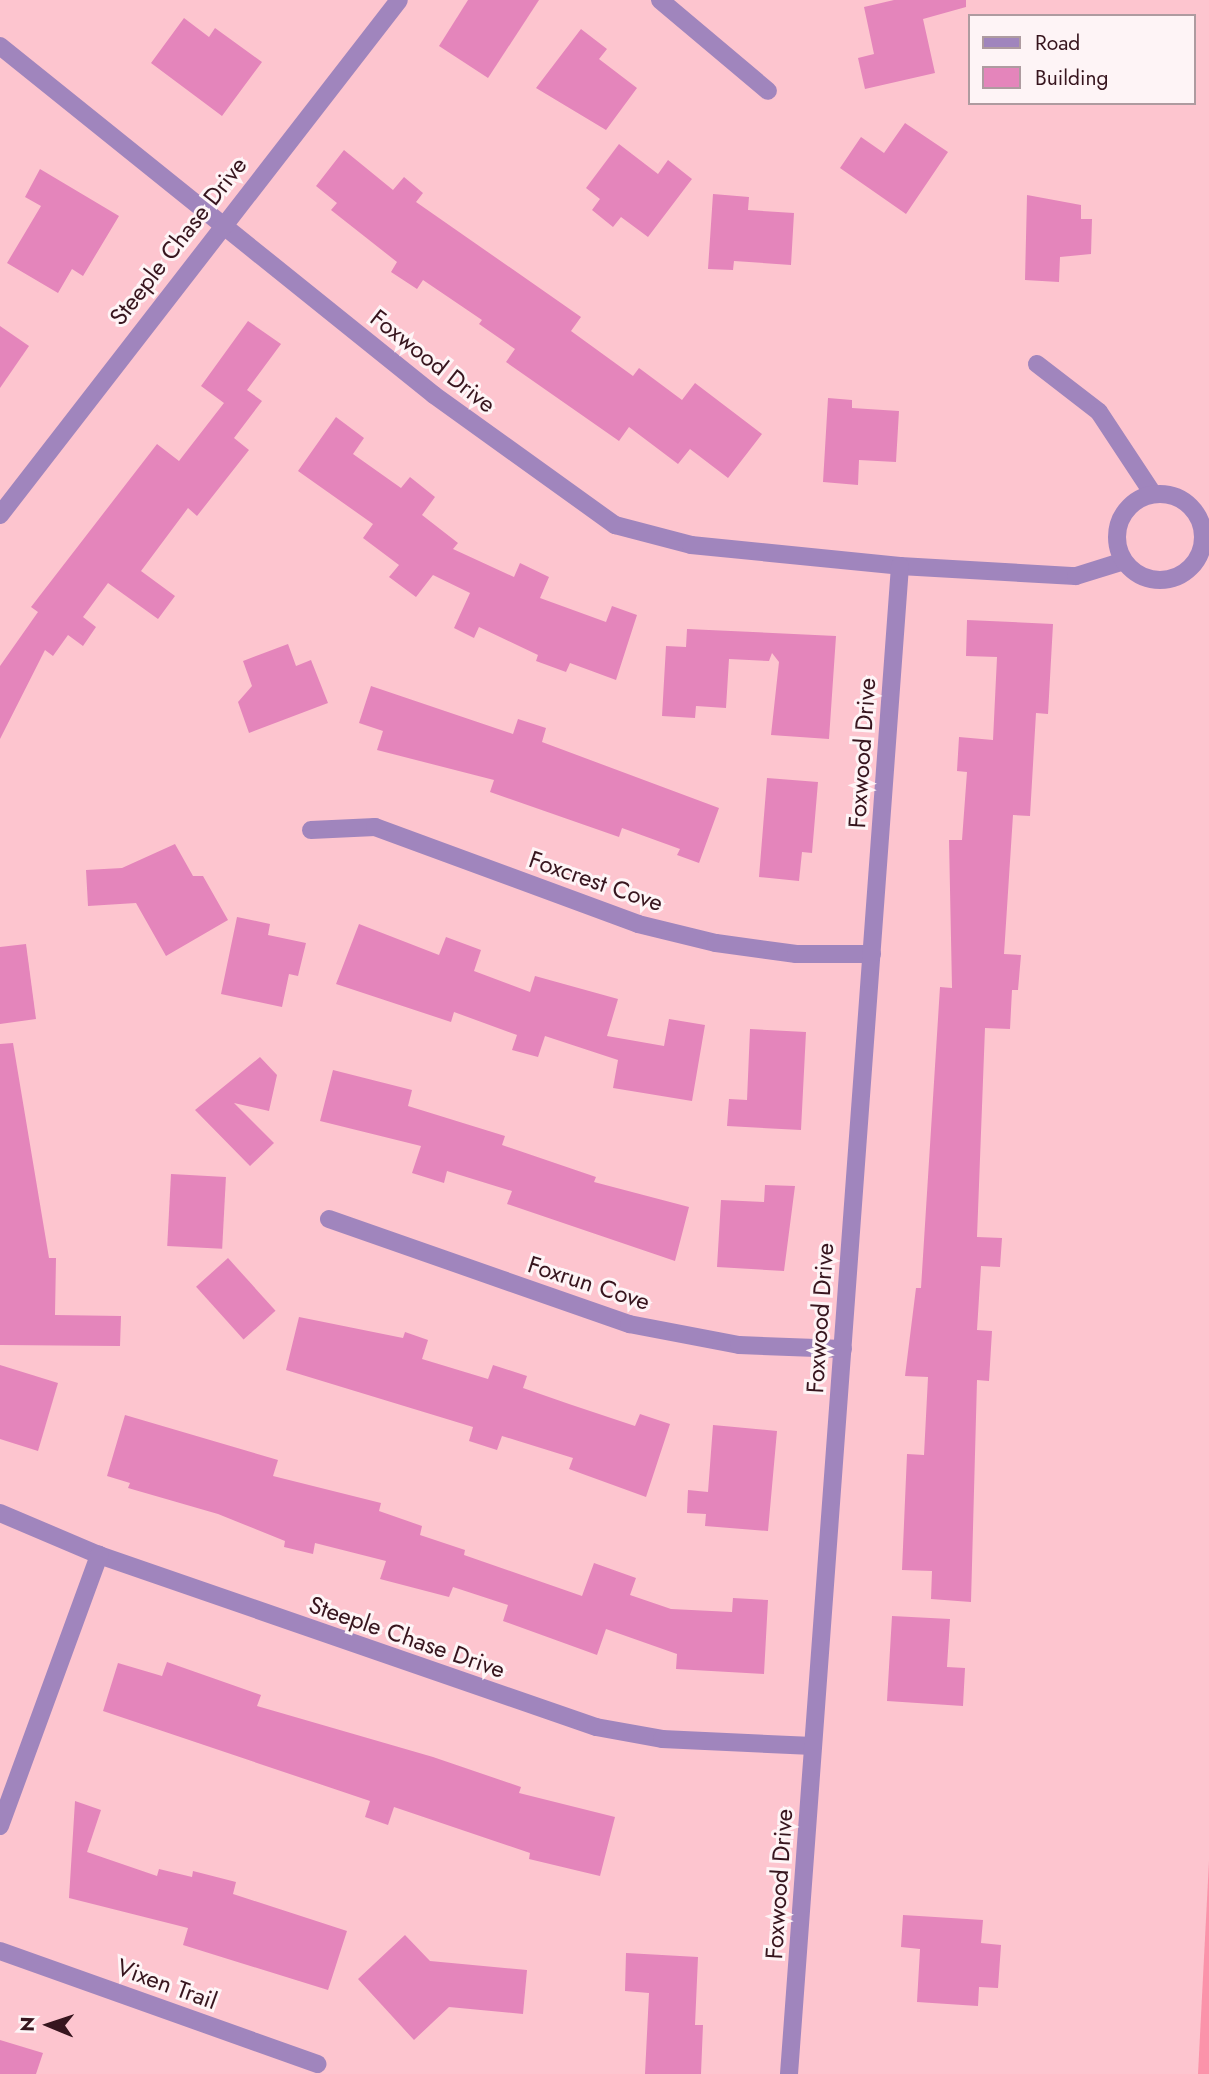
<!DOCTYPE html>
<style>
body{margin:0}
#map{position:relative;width:1209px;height:2074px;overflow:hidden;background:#fdc5cf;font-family:Jost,sans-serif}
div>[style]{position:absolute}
.green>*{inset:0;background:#fb93aa}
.building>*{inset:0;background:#e485bb;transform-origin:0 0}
.minor>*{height:18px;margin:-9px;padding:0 9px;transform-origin:9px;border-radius:9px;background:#a085bd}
.minor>.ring{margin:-9px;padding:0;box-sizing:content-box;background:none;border:18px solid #a085bd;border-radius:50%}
span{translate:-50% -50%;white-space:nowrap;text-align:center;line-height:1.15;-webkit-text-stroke:6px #fef4f6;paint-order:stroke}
.street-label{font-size:24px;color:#37151e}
.legend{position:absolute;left:968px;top:14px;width:228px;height:91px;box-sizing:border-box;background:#fef4f6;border:2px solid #ae9ba0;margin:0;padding:9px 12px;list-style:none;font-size:21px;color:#37151e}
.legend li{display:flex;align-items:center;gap:14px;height:35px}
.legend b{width:35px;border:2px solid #ae9ba0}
.north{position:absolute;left:14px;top:1990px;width:70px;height:70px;-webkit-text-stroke:5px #fef4f6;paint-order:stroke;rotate:272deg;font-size:19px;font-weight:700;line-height:28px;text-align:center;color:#37151e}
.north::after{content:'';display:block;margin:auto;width:24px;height:32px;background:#37151e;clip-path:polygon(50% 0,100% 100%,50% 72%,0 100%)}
</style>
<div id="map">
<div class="green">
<i style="clip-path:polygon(1209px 1861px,1209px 2074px,1198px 2074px)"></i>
</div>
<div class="building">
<i style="clip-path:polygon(468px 0,539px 0,488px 78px,439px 46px)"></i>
<i style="clip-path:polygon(894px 0,966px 0,966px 7px,923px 19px,935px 73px,865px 89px,858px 58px,874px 54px,864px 7px)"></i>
<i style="clip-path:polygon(184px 18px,209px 37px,215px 28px,262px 62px,222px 116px,151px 63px)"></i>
<i style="clip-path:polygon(581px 29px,607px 49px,599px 59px,637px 88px,606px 130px,536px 88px)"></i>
<i style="clip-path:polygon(905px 123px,948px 152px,906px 214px,840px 168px,861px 137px,884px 153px)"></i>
<i style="clip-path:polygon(619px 144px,658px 174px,668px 160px,692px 179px,648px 237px,621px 217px,613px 227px,592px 210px,600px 199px,586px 188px)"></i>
<i style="clip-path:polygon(344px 150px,393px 190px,404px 177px,423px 193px,416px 202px,581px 317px,571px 331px,633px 376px,639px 368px,682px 400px,695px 383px,762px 434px,728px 478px,690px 449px,678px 464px,629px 427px,619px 441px,506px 362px,515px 349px,479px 324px,482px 320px,423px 280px,417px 289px,391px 272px,397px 262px,331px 210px,337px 203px,316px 186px)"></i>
<i style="clip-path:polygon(40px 169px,119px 216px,83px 276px,72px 269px,58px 293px,7px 263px,41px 206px,25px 197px)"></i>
<i style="clip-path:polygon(713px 194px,749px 197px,748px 210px,794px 213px,791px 265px,734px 261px,733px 270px,708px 269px)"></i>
<i style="clip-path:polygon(1027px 195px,1081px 205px,1081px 219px,1092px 219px,1091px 254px,1060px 257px,1059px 282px,1025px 280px)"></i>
<i style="clip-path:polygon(248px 321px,281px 344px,247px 390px,262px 401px,234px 438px,249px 450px,197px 516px,188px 508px,141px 571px,175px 596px,158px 619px,108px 583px,83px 617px,96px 627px,83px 646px,68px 635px,53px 656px,45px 650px,0 739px,0 666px,38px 612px,31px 607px,157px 444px,179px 461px,224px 403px,201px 386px)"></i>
<i style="clip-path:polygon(0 326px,29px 346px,0 388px)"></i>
<i style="clip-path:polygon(828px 398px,852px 400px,852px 408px,899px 411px,896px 462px,859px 460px,858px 485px,823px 482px)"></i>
<i style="clip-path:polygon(336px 417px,364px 438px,353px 454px,401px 488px,410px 477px,435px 497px,422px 515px,458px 543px,453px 549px,514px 577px,520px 563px,549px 577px,540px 598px,606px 622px,612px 606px,637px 615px,616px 680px,570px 663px,566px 672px,536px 661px,538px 655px,479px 627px,474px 638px,454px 628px,470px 593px,433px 575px,416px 597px,389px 577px,399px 565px,363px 538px,373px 524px,298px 471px)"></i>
<i style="clip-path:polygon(967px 620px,1053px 624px,1048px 714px,1036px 713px,1030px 816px,1013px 815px,1004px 954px,1021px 955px,1018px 990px,1012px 990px,1010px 1029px,985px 1028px,977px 1237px,1002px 1238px,1000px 1267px,981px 1266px,977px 1330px,992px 1331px,989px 1381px,977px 1380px,971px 1602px,931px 1599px,932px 1571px,902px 1570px,907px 1454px,924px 1455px,928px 1377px,905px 1376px,916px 1288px,921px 1288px,940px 987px,952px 988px,949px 840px,962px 840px,967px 772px,957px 771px,959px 737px,993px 740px,997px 657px,966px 656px)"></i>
<i style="clip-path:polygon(687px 629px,836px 636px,829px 739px,771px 735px,779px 662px,772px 653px,769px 661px,729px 659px,726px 708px,696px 706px,695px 718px,662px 716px,666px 646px,686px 647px)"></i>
<i style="clip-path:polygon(288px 644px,296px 666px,311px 660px,328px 703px,249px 733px,238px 702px,252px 686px,243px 661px)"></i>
<i style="clip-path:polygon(371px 686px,513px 734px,518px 719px,546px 728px,542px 742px,719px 808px,699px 863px,677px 855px,680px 849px,622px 828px,619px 837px,490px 792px,494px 780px,377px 750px,383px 731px,359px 723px)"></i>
<i style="clip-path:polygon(767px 778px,818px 782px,812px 853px,802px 852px,799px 881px,759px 877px)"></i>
<i style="clip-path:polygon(175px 844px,193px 876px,203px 876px,228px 920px,166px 956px,136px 903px,88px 906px,86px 870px,122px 868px)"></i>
<i style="clip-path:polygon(237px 917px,270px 924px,268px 935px,306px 943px,298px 976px,289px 974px,282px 1007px,221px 994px)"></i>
<i style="clip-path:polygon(359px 924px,439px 955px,446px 937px,481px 950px,474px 971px,530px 992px,535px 976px,618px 999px,607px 1036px,664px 1046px,669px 1019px,705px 1025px,692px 1101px,613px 1088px,618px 1060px,545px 1036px,538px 1057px,512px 1050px,517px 1035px,454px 1012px,451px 1022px,336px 984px)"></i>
<i style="clip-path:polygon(26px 944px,36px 1019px,0 1024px,0 947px)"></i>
<i style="clip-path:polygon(750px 1029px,806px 1032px,801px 1130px,727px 1126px,729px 1099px,747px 1100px)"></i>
<i style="clip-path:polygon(13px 1043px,49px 1258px,56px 1258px,55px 1315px,121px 1316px,120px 1346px,0 1345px,0 1044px)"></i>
<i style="clip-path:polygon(260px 1057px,277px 1075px,269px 1111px,234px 1103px,274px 1143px,250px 1166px,195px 1110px)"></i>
<i style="clip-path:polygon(333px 1070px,412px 1090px,408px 1106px,505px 1136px,502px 1145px,596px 1177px,594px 1182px,689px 1207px,675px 1261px,507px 1204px,512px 1191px,447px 1171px,444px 1183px,412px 1173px,421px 1146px,320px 1121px)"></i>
<i style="left:171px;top:1174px;width:55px;height:72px;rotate:3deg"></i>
<i style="clip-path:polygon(765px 1185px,795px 1186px,784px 1271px,717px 1267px,721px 1200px,764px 1202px)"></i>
<i style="left:228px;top:1258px;width:71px;height:43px;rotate:48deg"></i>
<i style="clip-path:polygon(299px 1317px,403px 1338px,405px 1332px,428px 1340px,422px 1359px,488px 1379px,493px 1365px,527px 1376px,523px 1388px,569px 1404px,635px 1426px,640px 1414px,670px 1424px,646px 1497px,569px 1469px,573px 1458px,502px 1436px,497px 1450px,469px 1441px,473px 1427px,286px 1370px)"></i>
<i style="clip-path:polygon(0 1365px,58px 1383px,38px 1451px,0 1439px)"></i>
<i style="clip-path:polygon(125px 1415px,278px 1460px,273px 1476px,381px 1503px,379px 1511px,422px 1526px,420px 1535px,465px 1550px,464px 1555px,582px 1596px,594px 1563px,636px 1578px,630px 1595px,671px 1609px,732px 1612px,733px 1598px,768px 1600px,764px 1674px,676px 1669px,677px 1654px,606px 1629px,597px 1655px,503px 1621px,508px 1605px,453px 1587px,449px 1597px,380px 1579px,386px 1561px,315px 1543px,313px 1554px,284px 1547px,285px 1541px,218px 1514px,128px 1488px,130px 1483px,107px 1476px)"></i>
<i style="clip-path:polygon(713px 1425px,777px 1431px,768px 1531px,705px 1526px,706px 1514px,687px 1513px,688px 1490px,708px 1492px)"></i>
<i style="clip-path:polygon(892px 1616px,950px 1619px,947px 1667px,965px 1668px,963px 1706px,887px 1701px)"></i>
<i style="clip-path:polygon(167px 1662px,261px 1695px,257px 1706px,433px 1757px,521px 1787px,519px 1793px,615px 1817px,600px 1876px,529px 1859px,530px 1853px,394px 1807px,388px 1825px,365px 1817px,370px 1801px,103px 1711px,118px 1663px,162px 1676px)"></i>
<i style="clip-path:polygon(75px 1801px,101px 1810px,87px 1852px,157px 1876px,159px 1869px,192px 1877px,193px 1871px,236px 1882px,233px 1894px,347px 1931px,328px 1990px,183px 1945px,188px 1928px,69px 1898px)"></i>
<i style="clip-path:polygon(903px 1915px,983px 1920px,981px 1943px,1001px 1945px,998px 1988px,979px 1987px,978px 2006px,917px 2002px,920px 1949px,901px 1947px)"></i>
<i style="clip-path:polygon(405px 1935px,430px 1961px,527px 1970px,523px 2014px,449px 2007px,414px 2040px,358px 1979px)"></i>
<i style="clip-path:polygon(626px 1953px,698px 1957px,695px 2025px,703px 2025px,701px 2074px,645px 2074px,649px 1993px,625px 1991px)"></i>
<i style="clip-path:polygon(0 2040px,43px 2053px,36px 2074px,0 2074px)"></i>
</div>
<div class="minor">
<i style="left:660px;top:0;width:141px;rotate:40.1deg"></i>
<i style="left:0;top:46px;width:557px;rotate:38.8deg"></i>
<i style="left:434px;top:395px;width:223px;rotate:35.7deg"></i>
<i style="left:615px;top:525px;width:79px;rotate:14.7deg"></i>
<i style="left:691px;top:545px;width:210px;rotate:5.7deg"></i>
<i style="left:900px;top:566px;width:176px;rotate:3.3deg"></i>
<i style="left:1076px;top:576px;width:50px;rotate:-17.4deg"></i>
<i style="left:1037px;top:364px;width:78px;rotate:37.7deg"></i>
<i style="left:1099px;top:412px;width:98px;rotate:56.6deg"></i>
<i class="ring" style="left:1117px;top:494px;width:68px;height:68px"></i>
<i style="left:0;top:515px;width:651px;rotate:-52.23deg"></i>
<i style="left:311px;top:830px;width:64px;rotate:-2.7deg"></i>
<i style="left:375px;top:827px;width:280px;rotate:20.2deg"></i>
<i style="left:638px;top:924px;width:80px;rotate:13.7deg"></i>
<i style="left:716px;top:943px;width:81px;rotate:7.8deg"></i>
<i style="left:796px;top:954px;width:76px"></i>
<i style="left:329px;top:1219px;width:318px;rotate:19.3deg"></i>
<i style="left:629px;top:1324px;width:112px;rotate:10.8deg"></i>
<i style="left:739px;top:1345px;width:104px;rotate:2.2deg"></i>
<i style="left:0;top:1513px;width:108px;rotate:23deg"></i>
<i style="left:99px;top:1555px;width:526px;rotate:19.09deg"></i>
<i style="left:596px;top:1727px;width:67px;rotate:10.3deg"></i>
<i style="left:662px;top:1739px;width:151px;rotate:2.7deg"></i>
<i style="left:0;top:1826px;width:289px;rotate:-69.9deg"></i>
<i style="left:0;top:1951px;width:337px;rotate:19.6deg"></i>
<i style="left:789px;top:2074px;width:1512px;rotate:-85.79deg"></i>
</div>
<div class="street-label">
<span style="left:178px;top:241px;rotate:-52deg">Steeple Chase Drive</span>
<span style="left:433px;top:361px;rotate:38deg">Foxwood Drive</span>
<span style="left:862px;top:753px;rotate:-86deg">Foxwood Drive</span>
<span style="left:596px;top:881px;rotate:19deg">Foxcrest Cove</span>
<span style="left:589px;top:1283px;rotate:18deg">Foxrun Cove</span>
<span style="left:820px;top:1318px;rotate:-86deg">Foxwood Drive</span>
<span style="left:407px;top:1637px;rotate:19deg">Steeple Chase Drive</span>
<span style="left:779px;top:1884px;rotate:-86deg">Foxwood Drive</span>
<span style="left:167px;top:1984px;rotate:20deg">Vixen Trail</span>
</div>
<ul class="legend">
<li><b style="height:9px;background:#a085bd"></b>Road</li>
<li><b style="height:19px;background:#e485bb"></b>Building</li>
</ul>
<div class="north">N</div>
</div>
